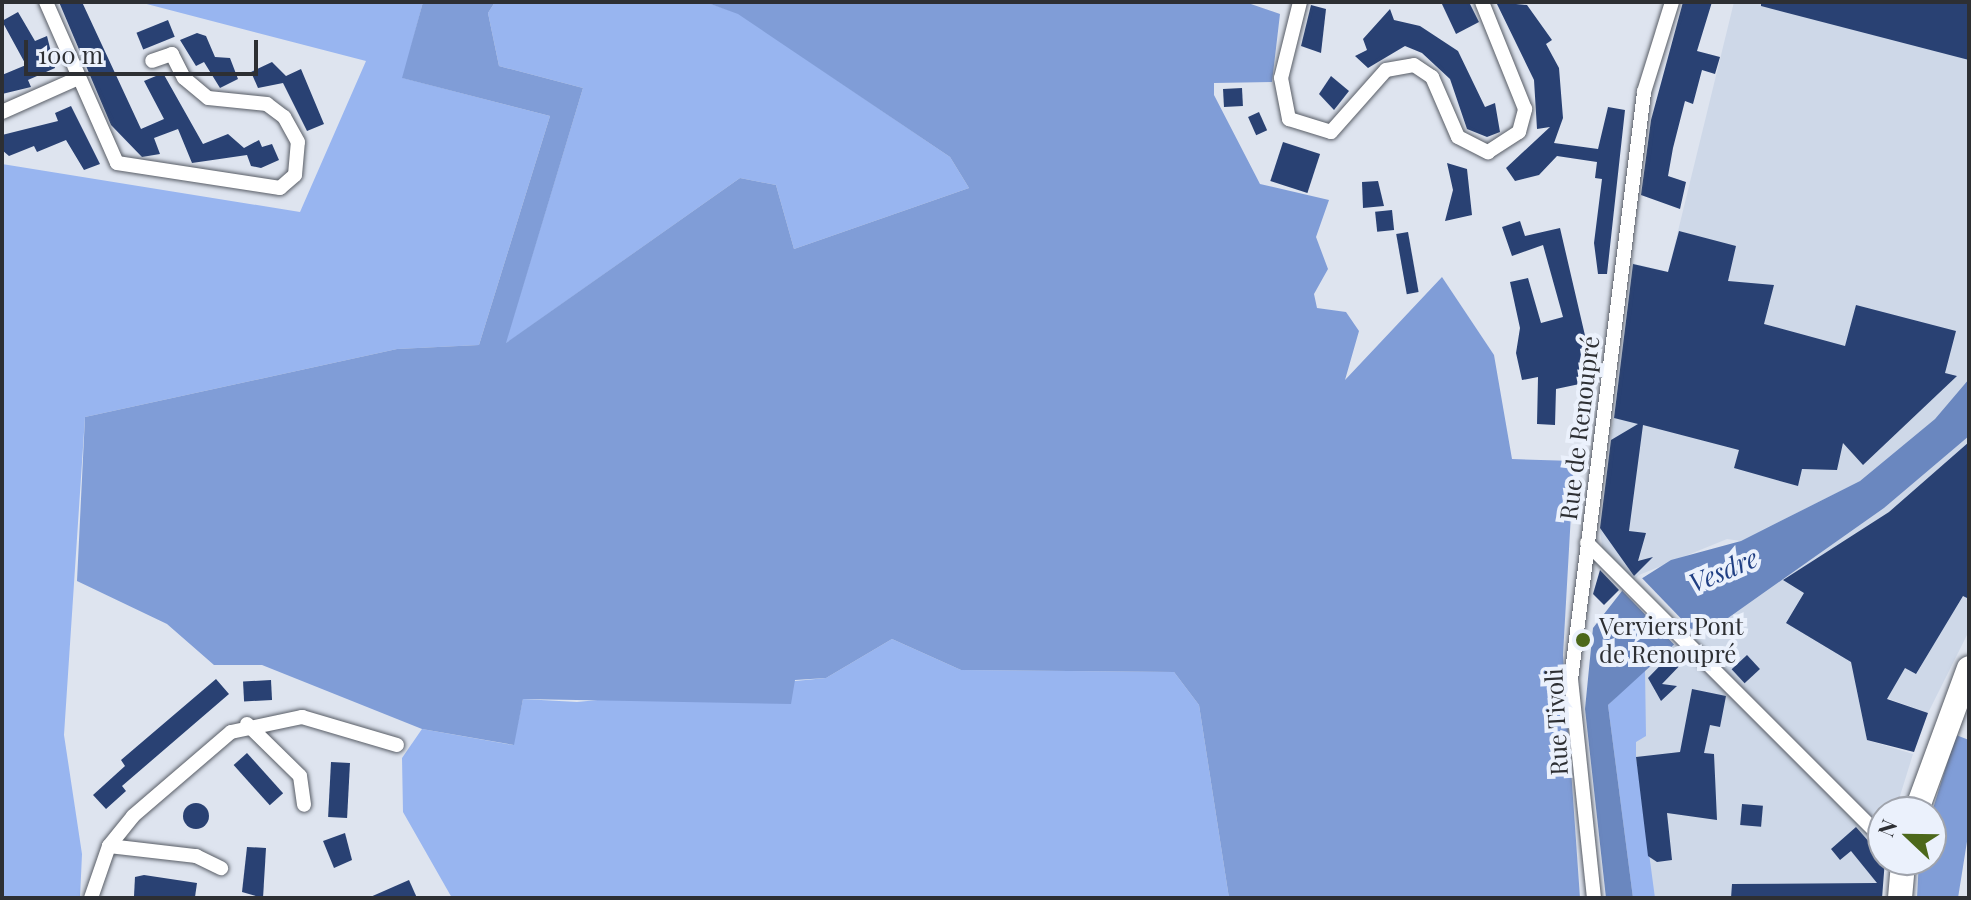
<!DOCTYPE html>
<meta charset="utf-8">
<style>
body{margin:0}
#map{position:relative;width:1971px;height:900px;overflow:hidden;background:#dee4ef;font-family:"Playfair Display",serif}
div>[style]{position:absolute}
.built>*{inset:0;background:#ced8e8}
.green>*{inset:0;background:#98b5f0}
.forest>*{inset:0;background:#809dd7}
.water>*{inset:0;background:#6a87bf}
.pier>*{inset:0;background:#dee4ef;transform-origin:0 0}
.building>*{inset:0;background:#294173;transform-origin:0 0}
.round{border-radius:50%}
.roads{filter:drop-shadow(0 0 2px #585d66) drop-shadow(0 0 2px #585d66)}
.minor>*{height:14px;margin:-7px;padding:0 7px;transform-origin:7px;border-radius:7px;background:#fff}
.primary>*{height:24px;margin:-12px;padding:0 12px;transform-origin:12px;border-radius:12px;background:#fff}
.dots>*{width:22px;height:22px;translate:-50% -50%;box-sizing:border-box;border:4px solid #ebf1fc;border-radius:50%}
span{translate:-50% -50%;white-space:nowrap;text-align:center;line-height:1.15;-webkit-text-stroke:8px #ebf1fc;paint-order:stroke}
.street-label{font-size:24px;color:#2d2f33}
.poi-label{font-size:24px;color:#2d2f33}
.left{translate:0 -50%;text-align:left}
.water-label{font-size:26px;color:#203f83;font-style:italic}
.frame{position:absolute;inset:0;border:4px solid #2d2f33;pointer-events:none}
.north{position:absolute;left:1867px;top:796px;width:80px;height:80px;box-sizing:border-box;background:#ebf1fc;border:2px solid #9fa3ac;border-radius:50%;rotate:292deg;font-size:22px;font-weight:700;line-height:32px;text-align:center;color:#2d2f33}
.north::after{content:'';display:block;margin:auto;width:28px;height:36px;background:#4c681b;clip-path:polygon(50% 0,100% 100%,50% 72%,0 100%)}
.scale{position:absolute;left:24px;top:40px;width:234px;height:36px;box-sizing:border-box;border:4px solid #2d2f33;border-top:0;padding-left:10px;font-size:24px;line-height:28px;white-space:nowrap;color:#2d2f33;-webkit-text-stroke:6px #ebf1fc;paint-order:stroke}
</style>
<div id="map">
<div class="built">
<i style="clip-path:polygon(1734px 2px,1969px 2px,1969px 379px,1935px 419px,1860px 481px,1741px 541px,1727px 539px,1639px 575px,1691px 629px,1721px 623px,1884px 508px,1969px 436px,1969px 631px,1928px 713px,1856px 687px,1867px 740px,1913px 754px,1895px 812px,1883px 812px,1883px 898px,1633px 898px,1608px 705px,1673px 645px,1604px 569px,1600px 527px,1632px 263px,1668px 272px)"></i>
</div>
<div class="green">
<i style="clip-path:polygon(139px 2px,423px 2px,403px 78px,550px 116px,479px 345px,397px 349px,85px 417px,64px 735px,82px 854px,80px 898px,2px 898px,2px 164px,300px 212px,366px 61px)"></i>
<i style="clip-path:polygon(495px 2px,705px 2px,738px 13px,950px 157px,969px 188px,794px 249px,776px 185px,740px 178px,505px 344px,583px 88px,499px 66px,488px 13px)"></i>
<i style="clip-path:polygon(892px 639px,961px 670px,1174px 672px,1199px 705px,1229px 898px,452px 898px,403px 812px,402px 758px,422px 729px,513px 745px,523px 699px,577px 702px,826px 678px)"></i>
<i style="clip-path:polygon(1645px 669px,1646px 736px,1636px 742px,1636px 756px,1655px 898px,1633px 898px,1608px 705px)"></i>
</div>
<div class="forest">
<i style="clip-path:polygon(423px 2px,495px 2px,488px 13px,499px 66px,583px 88px,506px 343px,740px 178px,776px 185px,794px 249px,969px 188px,950px 157px,738px 14px,705px 2px,1245px 2px,1280px 14px,1272px 82px,1214px 83px,1214px 95px,1260px 184px,1329px 200px,1316px 237px,1328px 269px,1314px 294px,1317px 308px,1346px 312px,1359px 331px,1345px 380px,1442px 277px,1494px 355px,1512px 459px,1574px 461px,1563px 655px,1580px 898px,1229px 898px,1199px 705px,1174px 672px,961px 670px,892px 639px,826px 678px,795px 680px,791px 704px,523px 699px,514px 745px,422px 729px,262px 665px,214px 665px,167px 624px,77px 581px,85px 417px,397px 349px,479px 345px,550px 116px,402px 78px)"></i>
<i style="clip-path:polygon(1956px 735px,1969px 740px,1969px 829px,1958px 898px,1917px 898px,1919px 860px,1931px 860px,1931px 815px)"></i>
</div>
<div class="water">
<i style="clip-path:polygon(1969px 379px,1969px 436px,1884px 508px,1721px 623px,1691px 629px,1608px 705px,1633px 898px,1606px 898px,1585px 709px,1593px 628px,1622px 591px,1671px 560px,1741px 541px,1860px 481px,1935px 419px)"></i>
</div>
<div class="pier">
<i style="left:1639px;top:575px;width:75px;height:23px;rotate:46deg"></i>
</div>
<div class="building">
<i style="clip-path:polygon(59px 2px,82px 2px,141px 129px,164px 119px,144px 81px,163px 73px,203px 144px,228px 134px,244px 148px,259px 140px,262px 147px,272px 144px,279px 160px,261px 168px,251px 166px,247px 155px,192px 163px,178px 129px,154px 138px,160px 154px,142px 157px,111px 125px)"></i>
<i style="clip-path:polygon(1441px 2px,1469px 2px,1479px 22px,1456px 34px)"></i>
<i style="clip-path:polygon(1496px 2px,1527px 5px,1552px 40px,1546px 44px,1559px 68px,1563px 118px,1554px 143px,1598px 149px,1608px 107px,1625px 110px,1607px 274px,1598px 274px,1594px 243px,1602px 179px,1595px 178px,1597px 162px,1557px 156px,1539px 175px,1515px 181px,1506px 168px,1550px 127px,1537px 129px,1534px 80px)"></i>
<i style="clip-path:polygon(1683px 2px,1712px 2px,1697px 51px,1720px 57px,1715px 74px,1702px 70px,1693px 104px,1685px 101px,1673px 148px,1668px 176px,1686px 182px,1680px 209px,1641px 195px,1651px 120px)"></i>
<i style="clip-path:polygon(1761px 2px,1969px 2px,1969px 60px,1761px 6px)"></i>
<i style="clip-path:polygon(1311px 5px,1326px 9px,1321px 53px,1301px 46px)"></i>
<i style="clip-path:polygon(1390px 9px,1394px 20px,1420px 26px,1458px 51px,1485px 107px,1495px 103px,1500px 132px,1487px 137px,1467px 129px,1450px 79px,1422px 53px,1405px 46px,1368px 68px,1355px 56px,1367px 50px,1363px 39px)"></i>
<i style="clip-path:polygon(18px 12px,35px 41px,47px 36px,55px 68px,28px 80px,31px 87px,2px 94px,2px 75px,26px 65px,2px 21px)"></i>
<i style="left:168px;top:20px;width:18px;height:34px;rotate:68deg"></i>
<i style="clip-path:polygon(197px 33px,206px 36px,215px 57px,230px 58px,238px 79px,220px 88px,204px 62px,196px 66px,180px 40px)"></i>
<i style="clip-path:polygon(272px 62px,286px 76px,301px 69px,324px 124px,307px 131px,283px 83px,258px 88px,251px 72px)"></i>
<i style="clip-path:polygon(1331px 76px,1349px 91px,1334px 110px,1319px 94px)"></i>
<i style="left:1242px;top:88px;width:18px;height:19px;rotate:87deg"></i>
<i style="clip-path:polygon(71px 106px,100px 164px,84px 170px,66px 140px,37px 152px,34px 146px,9px 156px,2px 150px,2px 135px,58px 121px,55px 113px)"></i>
<i style="left:1259px;top:112px;width:20px;height:12px;rotate:66deg"></i>
<i style="left:1283px;top:142px;width:39px;height:41px;rotate:18deg"></i>
<i style="clip-path:polygon(1447px 163px,1467px 169px,1472px 215px,1445px 221px,1453px 190px)"></i>
<i style="clip-path:polygon(1378px 181px,1384px 206px,1363px 208px,1362px 182px)"></i>
<i style="left:1392px;top:210px;width:20px;height:17px;rotate:84deg"></i>
<i style="clip-path:polygon(1520px 221px,1525px 236px,1560px 228px,1590px 357px,1589px 382px,1556px 389px,1555px 425px,1537px 424px,1538px 377px,1522px 380px,1516px 353px,1520px 328px,1510px 282px,1528px 278px,1541px 323px,1563px 317px,1543px 245px,1512px 256px,1502px 227px)"></i>
<i style="clip-path:polygon(1679px 231px,1736px 246px,1728px 281px,1774px 285px,1764px 324px,1845px 346px,1856px 305px,1956px 331px,1945px 373px,1957px 376px,1863px 465px,1843px 443px,1837px 470px,1802px 469px,1798px 486px,1734px 468px,1739px 450px,1643px 425px,1629px 531px,1646px 533px,1638px 561px,1653px 557px,1634px 576px,1600px 528px,1611px 440px,1638px 424px,1614px 418px,1633px 264px,1668px 272px)"></i>
<i style="left:1408px;top:232px;width:61px;height:12px;rotate:80deg"></i>
<i style="clip-path:polygon(1969px 442px,1969px 599px,1963px 596px,1916px 674px,1905px 668px,1887px 699px,1928px 713px,1914px 752px,1867px 740px,1851px 662px,1786px 623px,1804px 593px,1783px 580px,1889px 512px)"></i>
<i style="clip-path:polygon(1600px 570px,1619px 590px,1604px 605px,1593px 594px)"></i>
<i style="clip-path:polygon(1677px 648px,1687px 658px,1662px 684px,1677px 686px,1661px 701px,1648px 678px)"></i>
<i style="left:1747px;top:655px;width:19px;height:21px;rotate:47deg"></i>
<i style="clip-path:polygon(216px 679px,229px 694px,122px 786px,126px 791px,106px 809px,93px 795px,125px 766px,121px 760px)"></i>
<i style="left:271px;top:680px;width:20px;height:28px;rotate:87deg"></i>
<i style="clip-path:polygon(1692px 689px,1726px 696px,1720px 727px,1710px 725px,1704px 753px,1714px 754px,1717px 820px,1667px 813px,1672px 860px,1657px 862px,1648px 856px,1636px 757px,1680px 752px)"></i>
<i style="left:247px;top:753px;width:54px;height:18px;rotate:48deg"></i>
<i style="left:331px;top:762px;width:19px;height:55px;rotate:3deg"></i>
<i class="round" style="left:183px;top:803px;width:26px;height:26px"></i>
<i style="left:1742px;top:804px;width:21px;height:21px;rotate:5deg"></i>
<i style="clip-path:polygon(1856px 827px,1885px 860px,1882px 898px,1731px 898px,1732px 884px,1877px 883px,1851px 851px,1840px 860px,1831px 849px)"></i>
<i style="clip-path:polygon(345px 833px,352px 860px,334px 868px,323px 841px)"></i>
<i style="clip-path:polygon(247px 847px,266px 848px,263px 898px,242px 892px)"></i>
<i style="clip-path:polygon(144px 875px,197px 883px,195px 897px,134px 896px,135px 877px)"></i>
<i style="clip-path:polygon(409px 880px,417px 898px,368px 898px)"></i>
</div>
<div class="roads">
<div class="minor">
<i style="left:46px;top:2px;width:176px;rotate:66.2deg"></i>
<i style="left:117px;top:163px;width:165px;rotate:8.7deg"></i>
<i style="left:280px;top:188px;width:20px;rotate:-41deg"></i>
<i style="left:295px;top:175px;width:33px;rotate:-85deg"></i>
<i style="left:298px;top:142px;width:29px;rotate:-119deg"></i>
<i style="left:284px;top:117px;width:21px;rotate:-143deg"></i>
<i style="left:267px;top:104px;width:59px;rotate:-174.2deg"></i>
<i style="left:208px;top:98px;width:31px;rotate:-140deg"></i>
<i style="left:184px;top:78px;width:27px;rotate:-117deg"></i>
<i style="left:172px;top:54px;width:21px;rotate:161deg"></i>
<i style="left:1300px;top:2px;width:78px;rotate:104deg"></i>
<i style="left:1281px;top:78px;width:42px;rotate:79deg"></i>
<i style="left:1289px;top:119px;width:44px;rotate:17.2deg"></i>
<i style="left:1331px;top:132px;width:83px;rotate:-48.4deg"></i>
<i style="left:1386px;top:70px;width:28px;rotate:-10deg"></i>
<i style="left:1414px;top:65px;width:22px;rotate:34deg"></i>
<i style="left:1432px;top:77px;width:65px;rotate:66.6deg"></i>
<i style="left:1458px;top:137px;width:34px;rotate:27deg"></i>
<i style="left:1488px;top:152px;width:37px;rotate:-33deg"></i>
<i style="left:1519px;top:132px;width:24px;rotate:-75deg"></i>
<i style="left:1525px;top:109px;width:115px;rotate:-111.9deg"></i>
<i style="left:2px;top:112px;width:79px;rotate:-24deg"></i>
<i style="left:1587px;top:543px;width:419px;rotate:45deg"></i>
<i style="left:247px;top:724px;width:74px;rotate:44.5deg"></i>
<i style="left:300px;top:776px;width:29px;rotate:82deg"></i>
<i style="left:109px;top:846px;width:88px;rotate:6.6deg"></i>
<i style="left:196px;top:856px;width:28px;rotate:26deg"></i>
<i style="left:91px;top:898px;width:55px;rotate:-70.9deg"></i>
<i style="left:109px;top:846px;width:38px;rotate:-51deg"></i>
<i style="left:133px;top:816px;width:129px;rotate:-40.6deg"></i>
<i style="left:231px;top:732px;width:73px;rotate:-11.9deg"></i>
<i style="left:302px;top:717px;width:99px;rotate:16.4deg"></i>
<i style="left:1594px;top:898px;width:219px;rotate:-96deg"></i>
<i style="left:1571px;top:680px;width:593px;rotate:-82.92deg"></i>
<i style="left:1644px;top:92px;width:94px;rotate:-72.7deg"></i>
</div>
<div class="primary">
<i style="left:1916px;top:812px;width:153px;rotate:-69.8deg"></i>
<i style="left:1900px;top:898px;width:38px;rotate:-85deg"></i>
</div>
</div>
<div class="dots">
<i style="left:1583px;top:640px;background:#4c681b"></i>
</div>
<div class="street-label">
<span style="left:1579px;top:428px;rotate:-83deg">Rue de Renoupré</span>
<span style="left:1556px;top:722px;rotate:-93deg">Rue Tivoli</span>
</div>
<div class="poi-label">
<span class="left" style="left:1599px;top:640px">Verviers Pont<br>de Renoupré</span>
</div>
<div class="water-label">
<span style="left:1723px;top:570px;rotate:-23deg">Vesdre</span>
</div>
<div class="frame"></div>
<div class="north">N</div>
<div class="scale">100 m</div>
</div>
